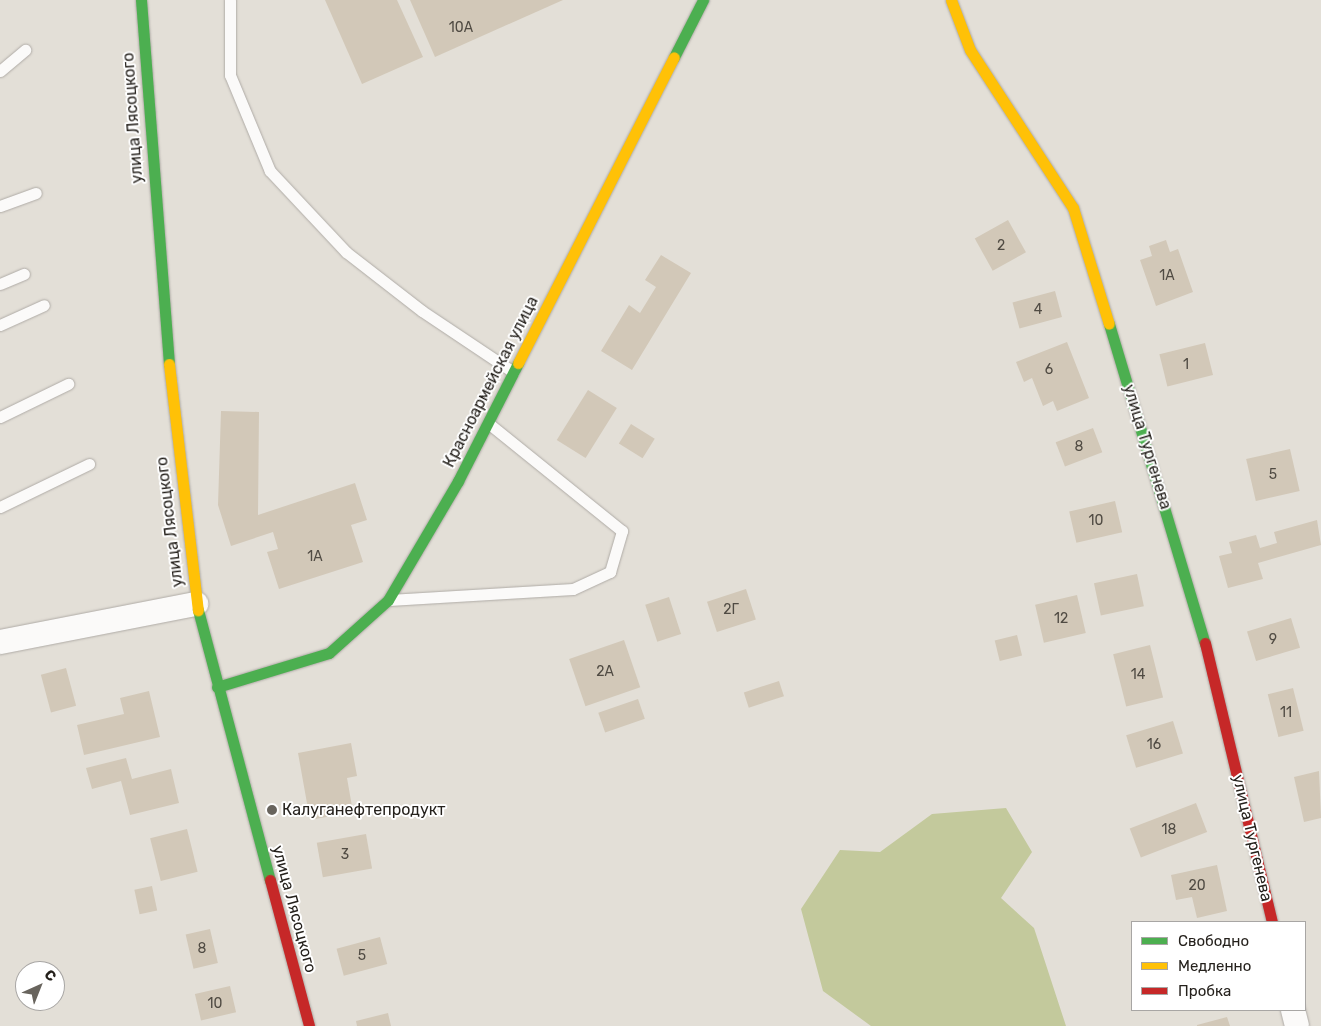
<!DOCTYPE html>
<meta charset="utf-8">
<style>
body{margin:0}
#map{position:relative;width:1321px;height:1026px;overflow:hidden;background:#e3dfd7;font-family:Rubik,sans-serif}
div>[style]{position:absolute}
.forest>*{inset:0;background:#c3c99c}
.building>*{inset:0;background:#d2c8b8;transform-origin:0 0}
.roads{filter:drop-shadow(0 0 1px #afaba6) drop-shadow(0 0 1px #afaba6)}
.lane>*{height:11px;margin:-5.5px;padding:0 5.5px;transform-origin:5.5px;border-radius:5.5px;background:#fbfaf9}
.street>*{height:24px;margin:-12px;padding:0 12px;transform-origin:12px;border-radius:12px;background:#fbfaf9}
.fast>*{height:11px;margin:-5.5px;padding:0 5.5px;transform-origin:5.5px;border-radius:5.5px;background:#4caf50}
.slow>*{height:11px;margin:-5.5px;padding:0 5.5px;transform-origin:5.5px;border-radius:5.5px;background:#ffc107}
.jam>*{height:11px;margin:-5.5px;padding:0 5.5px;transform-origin:5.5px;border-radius:5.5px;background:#c62828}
.dots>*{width:14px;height:14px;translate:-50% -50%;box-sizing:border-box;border:2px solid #fff;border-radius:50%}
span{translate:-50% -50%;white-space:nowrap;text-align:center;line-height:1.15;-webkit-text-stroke:4px #fff;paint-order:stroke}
.number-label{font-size:14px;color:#504b43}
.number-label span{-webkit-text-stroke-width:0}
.street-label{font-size:16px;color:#25211c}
.poi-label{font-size:16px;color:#25211c}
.left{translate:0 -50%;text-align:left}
.legend{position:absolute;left:1131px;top:921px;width:175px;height:90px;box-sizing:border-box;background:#fff;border:1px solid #a8a6a4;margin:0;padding:6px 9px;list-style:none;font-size:15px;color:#25211c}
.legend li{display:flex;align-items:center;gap:10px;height:25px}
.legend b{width:25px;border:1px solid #a8a6a4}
.north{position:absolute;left:15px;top:961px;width:50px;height:50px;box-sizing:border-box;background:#fff;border:1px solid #a8a6a4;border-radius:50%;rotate:44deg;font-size:14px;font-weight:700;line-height:20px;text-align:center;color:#25211c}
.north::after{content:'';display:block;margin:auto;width:18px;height:22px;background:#68645d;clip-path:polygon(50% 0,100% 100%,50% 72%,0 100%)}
</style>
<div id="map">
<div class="forest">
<i style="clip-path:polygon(1006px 808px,1032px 852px,1001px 898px,1034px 928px,1066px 1026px,871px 1026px,823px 991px,801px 909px,840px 850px,880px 852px,932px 814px)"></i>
</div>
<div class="building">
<i style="clip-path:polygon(325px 0,397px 0,423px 57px,362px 84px)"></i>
<i style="clip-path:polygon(410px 0,563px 0,435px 57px)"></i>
<i style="left:1008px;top:220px;width:37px;height:38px;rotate:61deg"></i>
<i style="clip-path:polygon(1166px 240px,1170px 252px,1178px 249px,1193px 292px,1156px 306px,1140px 260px,1152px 256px,1149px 246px)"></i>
<i style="clip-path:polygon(661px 255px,691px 273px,632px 370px,601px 351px,629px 305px,640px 313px,656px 287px,645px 280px)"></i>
<i style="left:1055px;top:291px;width:27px;height:44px;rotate:75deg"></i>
<i style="clip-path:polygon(1067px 342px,1089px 398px,1057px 411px,1053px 401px,1043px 406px,1032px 378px,1024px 382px,1016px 362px)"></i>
<i style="left:1205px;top:343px;width:33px;height:47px;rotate:76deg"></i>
<i style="left:588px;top:390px;width:34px;height:59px;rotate:32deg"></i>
<i style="clip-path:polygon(221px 411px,259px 412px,258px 515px,355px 483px,367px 520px,351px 525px,363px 562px,279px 589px,267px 552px,278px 549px,273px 532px,231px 546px,218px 505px)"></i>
<i style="left:631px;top:424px;width:28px;height:23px;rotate:32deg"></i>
<i style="left:1093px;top:428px;width:26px;height:40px;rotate:69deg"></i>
<i style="left:1290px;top:449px;width:43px;height:45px;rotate:77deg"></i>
<i style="left:1115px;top:501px;width:32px;height:47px;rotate:77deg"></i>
<i style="clip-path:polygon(1317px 520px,1321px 545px,1258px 563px,1263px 579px,1228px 588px,1219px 556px,1232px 553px,1229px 542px,1256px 535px,1260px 548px,1277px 543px,1274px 532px)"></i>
<i style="left:1137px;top:574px;width:33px;height:44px;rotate:78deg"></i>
<i style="left:746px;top:589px;width:32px;height:41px;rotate:72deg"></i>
<i style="left:1077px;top:595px;width:39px;height:43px;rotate:77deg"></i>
<i style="left:669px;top:597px;width:39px;height:25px;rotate:72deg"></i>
<i style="left:1291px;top:618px;width:31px;height:46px;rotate:73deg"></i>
<i style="left:1017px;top:635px;width:21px;height:23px;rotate:76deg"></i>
<i style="left:624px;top:640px;width:50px;height:58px;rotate:71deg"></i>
<i style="left:1150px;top:645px;width:54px;height:38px;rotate:76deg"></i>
<i style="left:66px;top:668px;width:39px;height:26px;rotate:75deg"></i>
<i style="left:779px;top:681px;width:16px;height:37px;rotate:72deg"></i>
<i style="left:1293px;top:688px;width:44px;height:26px;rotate:76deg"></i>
<i style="clip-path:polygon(149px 691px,160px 737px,84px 755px,77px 725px,124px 714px,120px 698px)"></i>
<i style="left:638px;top:699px;width:21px;height:42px;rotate:71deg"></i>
<i style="left:1173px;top:721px;width:34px;height:49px;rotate:73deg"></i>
<i style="clip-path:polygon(351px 743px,357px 776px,347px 778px,353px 812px,310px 820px,298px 753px)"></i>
<i style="clip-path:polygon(126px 758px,132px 779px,171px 769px,179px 803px,130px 815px,121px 781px,92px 789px,86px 768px)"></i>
<i style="clip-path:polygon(1319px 771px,1321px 818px,1304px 822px,1294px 777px)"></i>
<i style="left:1196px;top:803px;width:31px;height:71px;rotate:69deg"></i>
<i style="left:187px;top:829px;width:44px;height:38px;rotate:76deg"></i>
<i style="left:366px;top:834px;width:35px;height:50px;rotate:80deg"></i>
<i style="clip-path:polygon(1217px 865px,1227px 911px,1197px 918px,1192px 897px,1176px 900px,1171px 875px)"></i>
<i style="left:152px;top:886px;width:25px;height:18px;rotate:78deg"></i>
<i style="left:210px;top:929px;width:35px;height:25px;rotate:77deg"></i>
<i style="left:380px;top:937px;width:28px;height:45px;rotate:75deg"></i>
<i style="left:230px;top:986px;width:27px;height:36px;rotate:77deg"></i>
<i style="clip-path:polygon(388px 1013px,391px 1026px,357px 1026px,356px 1021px)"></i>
<i style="clip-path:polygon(1227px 1017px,1230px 1026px,1197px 1026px,1197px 1025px)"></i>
</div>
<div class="roads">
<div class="lane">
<i style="left:230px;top:0;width:75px;rotate:90deg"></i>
<i style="left:230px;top:75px;width:104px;rotate:67.4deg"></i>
<i style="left:270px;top:171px;width:111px;rotate:46.8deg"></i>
<i style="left:346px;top:252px;width:96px;rotate:37.8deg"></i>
<i style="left:422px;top:311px;width:110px;rotate:33.8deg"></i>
<i style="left:0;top:71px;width:33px;rotate:-40deg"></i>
<i style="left:0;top:206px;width:38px;rotate:-20deg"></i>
<i style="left:0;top:284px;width:26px;rotate:-23deg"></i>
<i style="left:0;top:325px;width:48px;rotate:-24.4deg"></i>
<i style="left:0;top:417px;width:76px;rotate:-25.9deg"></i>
<i style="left:0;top:507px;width:99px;rotate:-25.8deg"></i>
<i style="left:389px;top:600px;width:184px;rotate:-3.4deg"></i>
<i style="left:573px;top:589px;width:41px;rotate:-24.7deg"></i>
<i style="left:610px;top:572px;width:43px;rotate:-73.7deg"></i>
<i style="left:622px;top:531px;width:172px;rotate:-141.1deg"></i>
</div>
<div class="street">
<i style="left:0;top:642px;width:200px;rotate:-11deg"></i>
<i style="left:1293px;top:1010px;width:16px;rotate:76deg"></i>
</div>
<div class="fast">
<i style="left:141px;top:0;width:365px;rotate:85.6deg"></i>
<i style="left:674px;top:57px;width:64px;rotate:-63deg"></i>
<i style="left:1109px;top:324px;width:333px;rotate:73.3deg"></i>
<i style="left:198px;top:610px;width:279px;rotate:75.1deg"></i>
<i style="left:217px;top:687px;width:117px;rotate:-16.9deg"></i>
<i style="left:329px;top:653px;width:79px;rotate:-41.9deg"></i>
<i style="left:388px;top:600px;width:138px;rotate:-59.5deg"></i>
<i style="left:458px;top:481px;width:132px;rotate:-63deg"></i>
</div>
<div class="slow">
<i style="left:951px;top:0;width:53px;rotate:69.2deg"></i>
<i style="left:970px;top:50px;width:189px;rotate:56.9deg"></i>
<i style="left:1073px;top:208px;width:121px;rotate:72.8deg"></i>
<i style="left:518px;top:363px;width:343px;rotate:-63deg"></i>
<i style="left:169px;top:364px;width:248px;rotate:83.3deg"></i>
</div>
<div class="jam">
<i style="left:1205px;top:643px;width:287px;rotate:76.5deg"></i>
<i style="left:270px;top:880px;width:151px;rotate:75deg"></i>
</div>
</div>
<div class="dots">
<i style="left:272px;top:810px;background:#68645d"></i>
</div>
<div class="number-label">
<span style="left:461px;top:28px">10А</span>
<span style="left:1001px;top:246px">2</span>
<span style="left:1167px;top:276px">1А</span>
<span style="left:1038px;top:310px">4</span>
<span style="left:1186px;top:365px">1</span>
<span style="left:1049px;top:370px">6</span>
<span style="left:1079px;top:447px">8</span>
<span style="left:1273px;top:475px">5</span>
<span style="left:1096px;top:521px">10</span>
<span style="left:315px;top:557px">1А</span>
<span style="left:731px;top:610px">2Г</span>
<span style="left:1061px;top:619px">12</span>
<span style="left:1273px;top:640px">9</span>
<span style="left:605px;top:672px">2А</span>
<span style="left:1138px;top:675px">14</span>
<span style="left:1286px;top:713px">11</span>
<span style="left:1154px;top:745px">16</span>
<span style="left:1169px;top:830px">18</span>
<span style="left:345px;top:855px">3</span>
<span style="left:1197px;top:886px">20</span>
<span style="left:202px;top:949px">8</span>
<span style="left:362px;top:956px">5</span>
<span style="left:215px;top:1004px">10</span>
</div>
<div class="street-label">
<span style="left:133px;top:118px;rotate:-94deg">улица Лясоцкого</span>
<span style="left:491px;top:382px;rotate:-63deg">Красноармейская улица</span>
<span style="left:1147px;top:447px;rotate:73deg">улица Тургенева</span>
<span style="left:170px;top:522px;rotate:-97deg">улица Лясоцкого</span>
<span style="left:1252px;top:838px;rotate:77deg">улица Тургенева</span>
<span style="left:294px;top:909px;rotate:75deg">улица Лясоцкого</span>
</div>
<div class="poi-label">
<span class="left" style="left:282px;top:810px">Калуганефтепродукт</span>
</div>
<ul class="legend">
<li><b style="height:6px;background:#4caf50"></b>Свободно</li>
<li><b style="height:6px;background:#ffc107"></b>Медленно</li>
<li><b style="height:6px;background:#c62828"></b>Пробка</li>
</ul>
<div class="north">С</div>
</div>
